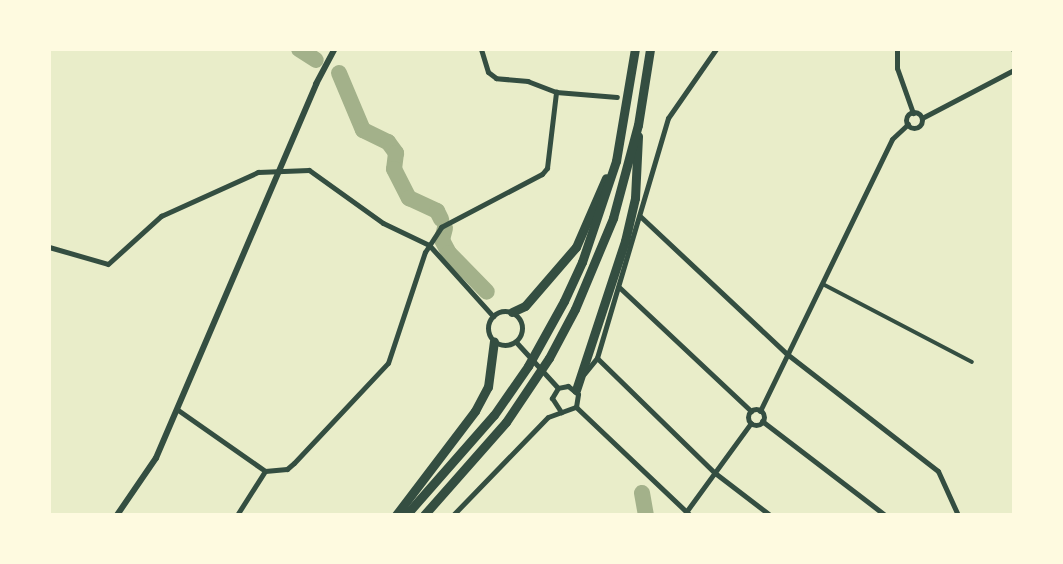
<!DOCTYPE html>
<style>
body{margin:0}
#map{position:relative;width:1063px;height:564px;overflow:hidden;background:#e9edc9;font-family:Lora,serif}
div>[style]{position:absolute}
.river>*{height:16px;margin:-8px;padding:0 8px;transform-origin:8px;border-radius:8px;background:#a3b18a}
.pedestrian>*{height:3.5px;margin:-1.75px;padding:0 1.75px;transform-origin:1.75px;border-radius:1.75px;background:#344e41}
.minor>*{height:5px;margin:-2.5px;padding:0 2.5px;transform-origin:2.5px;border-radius:2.5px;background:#344e41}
.minor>.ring{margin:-2.5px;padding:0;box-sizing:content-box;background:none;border:5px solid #344e41;border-radius:50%}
.tertiary>*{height:6px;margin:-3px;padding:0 3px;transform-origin:3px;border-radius:3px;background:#344e41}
.trunk>*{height:9px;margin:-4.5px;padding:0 4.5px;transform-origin:4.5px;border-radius:4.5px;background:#344e41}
span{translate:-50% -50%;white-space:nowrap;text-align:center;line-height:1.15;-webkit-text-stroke:6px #fefae0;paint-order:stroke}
.frame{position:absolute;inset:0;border:51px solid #fefae0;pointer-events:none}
</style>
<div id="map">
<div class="river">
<i style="left:299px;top:49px;width:20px;rotate:33deg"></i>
<i style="left:339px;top:73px;width:62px;rotate:67.2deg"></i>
<i style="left:363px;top:130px;width:28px;rotate:26deg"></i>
<i style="left:388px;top:142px;width:14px;rotate:54deg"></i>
<i style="left:396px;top:153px;width:16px;rotate:97deg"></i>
<i style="left:394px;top:169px;width:33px;rotate:63deg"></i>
<i style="left:409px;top:198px;width:31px;rotate:25deg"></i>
<i style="left:437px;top:211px;width:9px;rotate:63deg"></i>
<i style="left:445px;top:228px;width:12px;rotate:104deg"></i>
<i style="left:442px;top:240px;width:15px;rotate:62deg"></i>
<i style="left:449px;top:253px;width:54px;rotate:45.7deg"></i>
<i style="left:642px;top:493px;width:22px;rotate:80deg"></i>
</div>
<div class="pedestrian">
<i style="left:823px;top:284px;width:168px;rotate:27.6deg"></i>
</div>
<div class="minor">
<i style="left:716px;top:49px;width:84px;rotate:124.8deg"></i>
<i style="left:668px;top:118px;width:250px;rotate:106.5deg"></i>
<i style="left:597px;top:358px;width:165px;rotate:44.3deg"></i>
<i style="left:715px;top:473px;width:69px;rotate:37.4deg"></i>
<i style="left:897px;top:49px;width:19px;rotate:90deg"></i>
<i style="left:897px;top:68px;width:48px;rotate:70.4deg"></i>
<i style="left:1013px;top:49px;width:2px;rotate:63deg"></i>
<i style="left:556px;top:92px;width:61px;rotate:4.7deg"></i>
<i class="ring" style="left:906px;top:112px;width:11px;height:11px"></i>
<i style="left:922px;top:118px;width:104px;rotate:-27.6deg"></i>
<i style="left:641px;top:217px;width:200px;rotate:43.2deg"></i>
<i style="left:787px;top:354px;width:191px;rotate:37.8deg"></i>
<i style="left:938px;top:471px;width:48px;rotate:65.6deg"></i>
<i style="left:49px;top:247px;width:61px;rotate:16.1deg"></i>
<i style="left:108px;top:264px;width:72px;rotate:-42.2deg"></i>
<i style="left:161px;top:216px;width:107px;rotate:-24.4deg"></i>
<i style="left:258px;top:172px;width:51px;rotate:-2.2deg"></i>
<i style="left:309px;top:170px;width:91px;rotate:35.6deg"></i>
<i style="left:383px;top:223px;width:51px;rotate:25.6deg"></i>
<i style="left:429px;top:245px;width:96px;rotate:48deg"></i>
<i style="left:620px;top:288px;width:180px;rotate:43.2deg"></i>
<i class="ring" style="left:488px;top:311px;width:29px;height:29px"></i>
<i style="left:516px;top:342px;width:62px;rotate:47.6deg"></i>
<i style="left:584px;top:374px;width:21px;rotate:-51deg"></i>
<i style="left:576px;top:407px;width:157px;rotate:43.5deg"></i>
<i class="ring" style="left:748px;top:409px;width:11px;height:11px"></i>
<i style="left:178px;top:410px;width:106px;rotate:35deg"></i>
<i style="left:760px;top:411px;width:302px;rotate:-64.1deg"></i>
<i style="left:892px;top:139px;width:22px;rotate:-43deg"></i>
<i style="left:762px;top:421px;width:155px;rotate:37.4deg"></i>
<i style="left:686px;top:512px;width:110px;rotate:-53.9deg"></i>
<i style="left:237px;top:515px;width:52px;rotate:-57.5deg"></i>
<i style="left:265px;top:471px;width:22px;rotate:-5deg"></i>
<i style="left:287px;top:469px;width:9px;rotate:-41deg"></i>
<i style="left:294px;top:463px;width:137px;rotate:-46.8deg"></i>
<i style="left:388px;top:363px;width:117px;rotate:-71.6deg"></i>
<i style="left:425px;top:252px;width:30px;rotate:-57deg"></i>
<i style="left:441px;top:227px;width:114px;rotate:-27.7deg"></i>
<i style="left:542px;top:174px;width:8px;rotate:-50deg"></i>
<i style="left:547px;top:168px;width:77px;rotate:-83.2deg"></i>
<i style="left:556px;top:92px;width:30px;rotate:-159deg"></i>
<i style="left:528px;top:81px;width:32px;rotate:-175deg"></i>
<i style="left:496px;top:78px;width:10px;rotate:-143deg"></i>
<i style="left:488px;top:72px;width:24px;rotate:-107deg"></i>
<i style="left:453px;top:515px;width:136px;rotate:-45.9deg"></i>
<i style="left:548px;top:417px;width:30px;rotate:-20deg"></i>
<i style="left:576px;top:407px;width:13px;rotate:-81deg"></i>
<i style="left:578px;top:394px;width:13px;rotate:-141deg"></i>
<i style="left:568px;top:386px;width:10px;rotate:169deg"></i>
<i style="left:558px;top:388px;width:12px;rotate:121deg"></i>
<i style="left:552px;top:398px;width:17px;rotate:57deg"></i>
</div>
<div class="tertiary">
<i style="left:117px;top:515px;width:69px;rotate:-55.6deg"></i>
<i style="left:156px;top:458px;width:407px;rotate:-66.8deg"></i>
<i style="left:316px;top:84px;width:40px;rotate:-62deg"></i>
</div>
<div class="trunk">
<i style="left:512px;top:312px;width:14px;rotate:-25deg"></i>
<i style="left:525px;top:306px;width:78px;rotate:-49.2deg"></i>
<i style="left:576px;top:247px;width:75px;rotate:-66.5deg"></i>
<i style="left:576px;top:390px;width:157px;rotate:-71.8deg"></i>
<i style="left:625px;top:241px;width:44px;rotate:-76.9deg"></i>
<i style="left:635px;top:198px;width:62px;rotate:-87.2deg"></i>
<i style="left:396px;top:515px;width:131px;rotate:-52.8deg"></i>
<i style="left:475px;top:411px;width:27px;rotate:-62deg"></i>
<i style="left:488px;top:387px;width:46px;rotate:-82.6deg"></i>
<i style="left:406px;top:515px;width:133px;rotate:-48.7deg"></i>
<i style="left:494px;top:415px;width:60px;rotate:-55.2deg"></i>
<i style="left:528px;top:366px;width:74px;rotate:-61deg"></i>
<i style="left:564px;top:301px;width:43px;rotate:-65.2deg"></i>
<i style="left:582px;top:262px;width:107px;rotate:-71.4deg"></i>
<i style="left:616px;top:161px;width:114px;rotate:-80.4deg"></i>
<i style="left:424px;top:515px;width:124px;rotate:-48.6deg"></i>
<i style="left:506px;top:422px;width:77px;rotate:-56.1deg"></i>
<i style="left:549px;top:358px;width:55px;rotate:-62deg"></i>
<i style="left:575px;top:309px;width:99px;rotate:-67.3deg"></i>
<i style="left:613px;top:218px;width:96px;rotate:-75deg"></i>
<i style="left:638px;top:125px;width:77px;rotate:-81deg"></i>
</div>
<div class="frame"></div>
</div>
